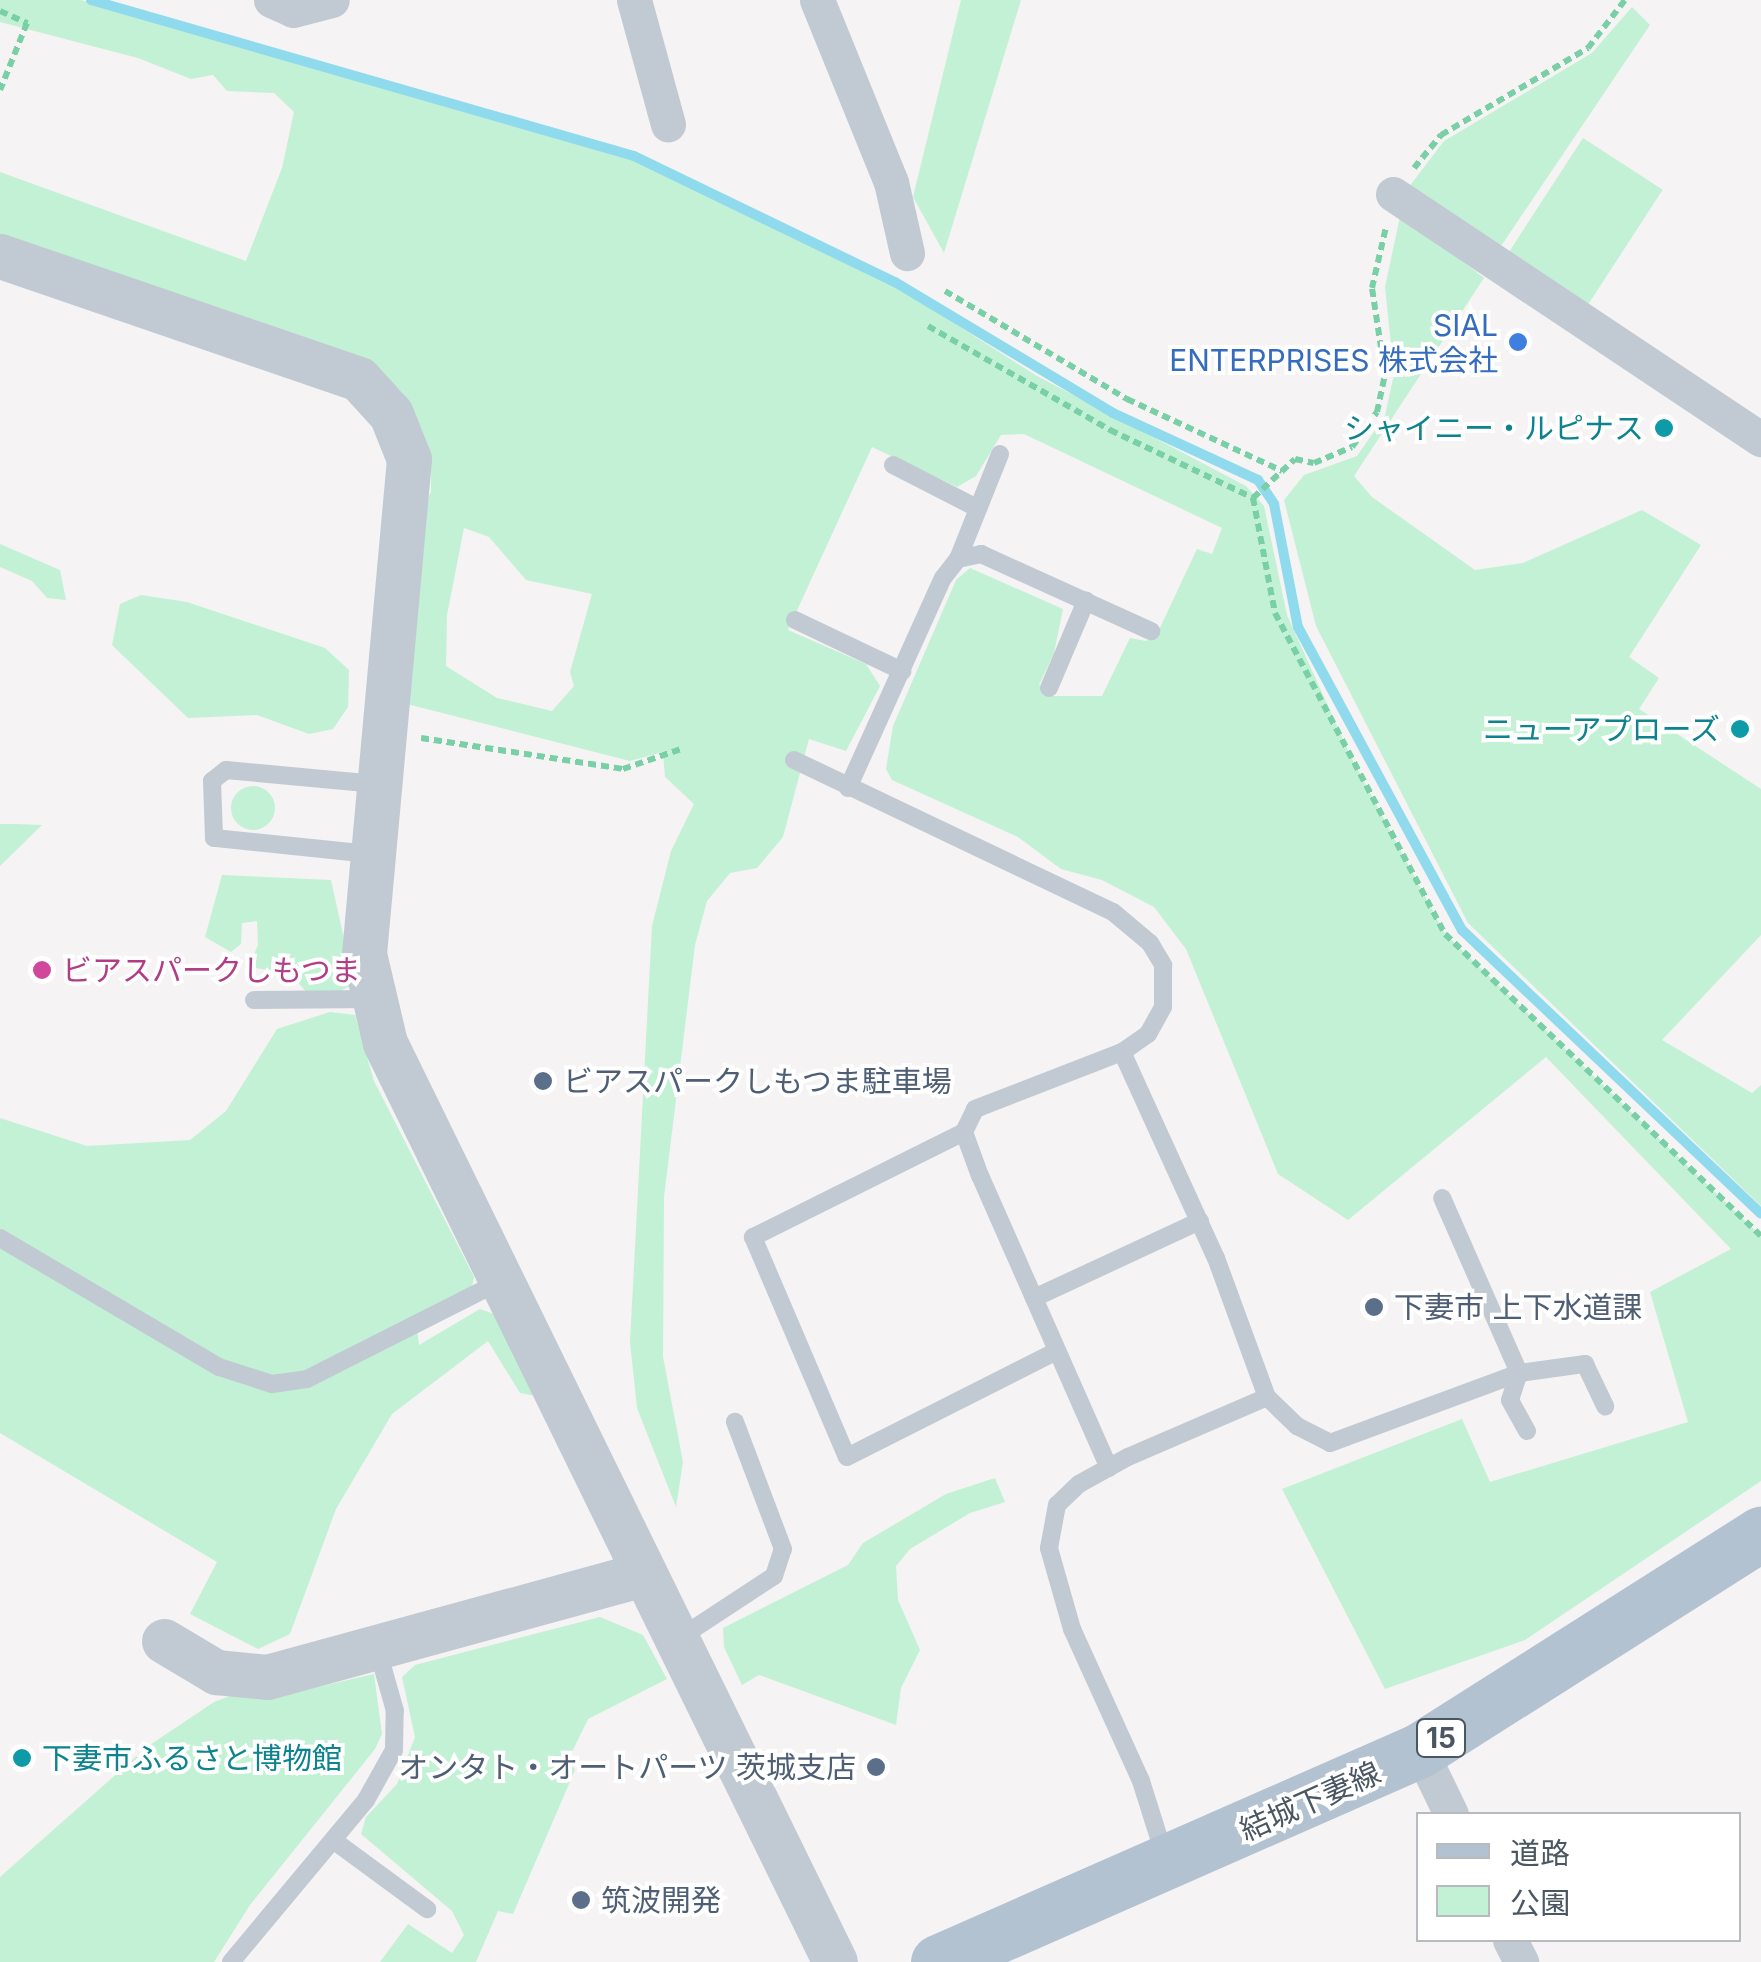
<!DOCTYPE html>
<meta charset="utf-8">
<style>
body{margin:0}
#map{position:relative;width:1761px;height:1962px;overflow:hidden;background:#f5f3f3;font-family:Inter,"Noto Sans JP",sans-serif}
div>[style]{position:absolute}
.green>*{inset:0;background:#c3f1d5;transform-origin:0 0}
.round{border-radius:50%}
.stream>*{height:10px;margin:-5px;padding:0 5px;transform-origin:5px;border-radius:5px;background:#90daee}
.path>*{height:6px;margin-top:-3px;transform-origin:0;background:repeating-linear-gradient(90deg,#7ad0a6 0 8px,transparent 0 13px)}
.service>*{height:18px;margin:-9px;padding:0 9px;transform-origin:9px;border-radius:9px;background:#c1cad2}
.minor>*{height:35px;margin:-17.5px;padding:0 17.5px;transform-origin:17.5px;border-radius:17.5px;background:#c1cad2}
.tertiary>*{height:45px;margin:-22.5px;padding:0 22.5px;transform-origin:22.5px;border-radius:22.5px;background:#c1cad2}
.primary>*{height:55px;margin:-27.5px;padding:0 27.5px;transform-origin:27.5px;border-radius:27.5px;background:#b3c2d1}
.dots>*{width:28px;height:28px;translate:-50% -50%;box-sizing:border-box;border:5px solid #fff;border-radius:50%}
span{translate:-50% -50%;white-space:nowrap;text-align:center;line-height:1.15;-webkit-text-stroke:8px #fff;paint-order:stroke}
.shield-label span{padding:2px 8px;background:#fff;border:2px solid;border-radius:8px;-webkit-text-stroke-width:0}
.shield-label{font-size:28px;color:#4a5661;font-weight:700}
.shop-label{font-size:30px;color:#366cbe}
.right{translate:-100% -50%;text-align:right}
.culture-label{font-size:30px;color:#0d838f}
.left{translate:0 -50%;text-align:left}
.hotel-label{font-size:30px;color:#b23c85}
.service-label{font-size:30px;color:#4e5e75}
.street-label{font-size:30px;color:#4a5661}
.legend{position:absolute;left:1416px;top:1812px;width:325px;height:130px;box-sizing:border-box;background:#fff;border:2px solid #b7bbc0;margin:0;padding:12px 18px;list-style:none;font-size:30px;color:#4a5661}
.legend li{display:flex;align-items:center;gap:20px;height:50px}
.legend b{width:50px;border:2px solid #b7bbc0}
</style>
<div id="map">
<div class="green">
<i style="clip-path:polygon(evenodd,0 0,81px 0,632px 160px,894px 285px,1037px 376px,1246px 486px,1264px 506px,1287px 615px,1351px 757px,1445px 934px,1761px 1236px,1761px 1481px,1525px 1640px,1385px 1689px,1282px 1489px,1462px 1419px,1490px 1482px,1688px 1422px,1650px 1292px,1731px 1249px,1546px 1057px,1348px 1220px,1278px 1174px,1186px 949px,1154px 907px,1102px 880px,1061px 869px,1018px 837px,892px 780px,886px 769px,893px 726px,956px 580px,970px 568px,1063px 609px,1054px 653px,1039px 685px,1053px 696px,1102px 696px,1130px 638px,1146px 641px,1158px 632px,1197px 549px,1212px 554px,1222px 528px,1024px 434px,1001px 435px,976px 476px,957px 487px,872px 447px,788px 630px,866px 664px,880px 686px,846px 751px,809px 739px,783px 837px,757px 868px,730px 873px,707px 901px,695px 945px,664px 1197px,663px 1357px,683px 1462px,676px 1507px,637px 1408px,630px 1342px,652px 926px,671px 851px,694px 804px,665px 777px,663px 752px,630px 761px,407px 704px,420px 514px,431px 492px,431px 458px,402px 392px,374px 366px,0 239px,0 172px,246px 261px,282px 168px,294px 112px,274px 93px,227px 91px,213px 75px,191px 79px,138px 58px,0 22px,0 0,464px 528px,489px 537px,526px 580px,592px 594px,570px 672px,574px 686px,552px 711px,497px 698px,446px 666px,447px 615px,464px 528px)"></i>
<i style="clip-path:polygon(961px 0,1021px 0,944px 253px,913px 197px)"></i>
<i style="clip-path:polygon(1632px 7px,1650px 25px,1497px 252px,1405px 192px,1444px 141px,1592px 53px)"></i>
<i style="left:1583px;top:138px;width:95px;height:142px;rotate:33deg"></i>
<i style="clip-path:polygon(1401px 212px,1484px 278px,1354px 476px,1372px 497px,1475px 570px,1523px 563px,1642px 510px,1701px 545px,1629px 657px,1659px 678px,1639px 709px,1761px 789px,1761px 935px,1662px 1040px,1752px 1093px,1761px 1085px,1761px 1206px,1468px 923px,1316px 626px,1284px 500px,1304px 475px,1357px 456px,1385px 416px,1394px 374px,1385px 287px)"></i>
<i style="clip-path:polygon(0 544px,60px 570px,66px 600px,47px 598px,32px 581px,0 567px)"></i>
<i style="clip-path:polygon(141px 595px,187px 602px,325px 648px,349px 670px,348px 707px,333px 729px,309px 734px,257px 715px,188px 718px,112px 645px,120px 604px)"></i>
<i class="round" style="left:231px;top:786px;width:44px;height:44px"></i>
<i style="clip-path:polygon(0 824px,15px 824px,42px 825px,0 866px)"></i>
<i style="clip-path:polygon(222px 875px,331px 880px,354px 984px,338px 992px,307px 993px,291px 974px,249px 967px,258px 945px,257px 921px,242px 923px,241px 944px,231px 952px,205px 937px)"></i>
<i style="clip-path:polygon(330px 1012px,355px 1015px,374px 1081px,474px 1277px,472px 1287px,416px 1318px,419px 1345px,480px 1309px,497px 1315px,536px 1396px,520px 1393px,488px 1341px,392px 1414px,336px 1509px,290px 1634px,258px 1649px,190px 1614px,217px 1562px,0 1433px,0 1118px,87px 1146px,190px 1140px,226px 1111px,277px 1029px)"></i>
<i style="clip-path:polygon(995px 1478px,1005px 1502px,970px 1513px,910px 1549px,896px 1566px,898px 1600px,920px 1650px,901px 1688px,896px 1725px,759px 1675px,742px 1685px,724px 1647px,723px 1628px,848px 1565px,863px 1543px,946px 1494px)"></i>
<i style="clip-path:polygon(600px 1617px,643px 1635px,667px 1679px,588px 1719px,569px 1758px,575px 1770px,513px 1914px,498px 1911px,476px 1962px,380px 1962px,408px 1924px,452px 1953px,464px 1935px,452px 1911px,361px 1834px,366px 1817px,397px 1784px,415px 1737px,402px 1677px,415px 1665px)"></i>
<i style="clip-path:polygon(374px 1674px,382px 1734px,375px 1749px,250px 1905px,214px 1962px,0 1962px,0 1877px,147px 1747px,214px 1702px,253px 1687px,309px 1689px)"></i>
</div>
<div class="stream">
<i style="left:91px;top:0;width:565px;rotate:16.03deg"></i>
<i style="left:634px;top:156px;width:290px;rotate:25.8deg"></i>
<i style="left:895px;top:282px;width:254px;rotate:31deg"></i>
<i style="left:1113px;top:413px;width:160px;rotate:24.8deg"></i>
<i style="left:1258px;top:480px;width:29px;rotate:56deg"></i>
<i style="left:1274px;top:504px;width:125px;rotate:79deg"></i>
<i style="left:1298px;top:627px;width:345px;rotate:61.6deg"></i>
<i style="left:1462px;top:930px;width:412px;rotate:43.5deg"></i>
</div>
<div class="path">
<i style="left:0;top:11px;width:30px;rotate:24deg"></i>
<i style="left:27px;top:23px;width:72px;rotate:111.9deg"></i>
<i style="left:1414px;top:168px;width:43px;rotate:-50.7deg"></i>
<i style="left:1441px;top:135px;width:171px;rotate:-30.6deg"></i>
<i style="left:1588px;top:48px;width:61px;rotate:-52.4deg"></i>
<i style="left:945px;top:291px;width:212px;rotate:30.7deg"></i>
<i style="left:1127px;top:399px;width:171px;rotate:24.9deg"></i>
<i style="left:928px;top:326px;width:210px;rotate:29.7deg"></i>
<i style="left:1110px;top:430px;width:158px;rotate:25.4deg"></i>
<i style="left:1253px;top:498px;width:117px;rotate:79.2deg"></i>
<i style="left:1275px;top:613px;width:363px;rotate:62.1deg"></i>
<i style="left:1445px;top:934px;width:437px;rotate:43.7deg"></i>
<i style="left:1253px;top:498px;width:57px;rotate:-42.9deg"></i>
<i style="left:1295px;top:459px;width:19px;rotate:12deg"></i>
<i style="left:1314px;top:463px;width:41px;rotate:-22.8deg"></i>
<i style="left:1352px;top:447px;width:43px;rotate:-54.5deg"></i>
<i style="left:1377px;top:412px;width:39px;rotate:-78deg"></i>
<i style="left:1385px;top:374px;width:87px;rotate:-98.6deg"></i>
<i style="left:1372px;top:288px;width:63px;rotate:-77.1deg"></i>
<i style="left:421px;top:738px;width:204px;rotate:8.7deg"></i>
<i style="left:623px;top:769px;width:61px;rotate:-19deg"></i>
</div>
<div class="service">
<i style="left:893px;top:465px;width:92px;rotate:27.1deg"></i>
<i style="left:958px;top:559px;width:113px;rotate:-68.2deg"></i>
<i style="left:795px;top:620px;width:119px;rotate:25.5deg"></i>
<i style="left:1049px;top:688px;width:95px;rotate:-67deg"></i>
<i style="left:794px;top:760px;width:353px;rotate:25.5deg"></i>
<i style="left:1113px;top:912px;width:48px;rotate:40deg"></i>
<i style="left:1150px;top:943px;width:26px;rotate:59deg"></i>
<i style="left:1163px;top:965px;width:42px;rotate:90deg"></i>
<i style="left:1163px;top:1007px;width:31px;rotate:119deg"></i>
<i style="left:1148px;top:1034px;width:32px;rotate:145deg"></i>
<i style="left:848px;top:788px;width:230px;rotate:-65.7deg"></i>
<i style="left:943px;top:578px;width:24px;rotate:-52deg"></i>
<i style="left:958px;top:559px;width:24px;rotate:-12deg"></i>
<i style="left:981px;top:554px;width:187px;rotate:24.4deg"></i>
<i style="left:370px;top:854px;width:157px;rotate:-174.1deg"></i>
<i style="left:214px;top:838px;width:57px;rotate:-92deg"></i>
<i style="left:212px;top:781px;width:18px;rotate:-38deg"></i>
<i style="left:226px;top:770px;width:151px;rotate:5.3deg"></i>
<i style="left:254px;top:1000px;width:120px;rotate:-0.5deg"></i>
<i style="left:964px;top:1132px;width:236px;rotate:153.5deg"></i>
<i style="left:753px;top:1237px;width:239px;rotate:66.9deg"></i>
<i style="left:847px;top:1457px;width:235px;rotate:-26.8deg"></i>
<i style="left:0;top:1238px;width:254px;rotate:30.5deg"></i>
<i style="left:219px;top:1367px;width:56px;rotate:17.8deg"></i>
<i style="left:272px;top:1384px;width:35px;rotate:-8deg"></i>
<i style="left:307px;top:1379px;width:215px;rotate:-26.8deg"></i>
<i style="left:1034px;top:1298px;width:183px;rotate:-24.9deg"></i>
<i style="left:1527px;top:1431px;width:35px;rotate:-119deg"></i>
<i style="left:1510px;top:1400px;width:28px;rotate:-72deg"></i>
<i style="left:1519px;top:1373px;width:67px;rotate:-7.8deg"></i>
<i style="left:1585px;top:1364px;width:47px;rotate:64.5deg"></i>
<i style="left:1109px;top:1468px;width:319px;rotate:-113.8deg"></i>
<i style="left:980px;top:1176px;width:47px;rotate:-110deg"></i>
<i style="left:964px;top:1132px;width:25px;rotate:-64deg"></i>
<i style="left:975px;top:1109px;width:158px;rotate:-21.2deg"></i>
<i style="left:1122px;top:1052px;width:226px;rotate:65.5deg"></i>
<i style="left:1216px;top:1258px;width:148px;rotate:69.9deg"></i>
<i style="left:678px;top:1639px;width:115px;rotate:-33.3deg"></i>
<i style="left:774px;top:1576px;width:28px;rotate:-72deg"></i>
<i style="left:783px;top:1549px;width:136px;rotate:-110.7deg"></i>
<i style="left:333px;top:1840px;width:117px;rotate:36.3deg"></i>
<i style="left:1164px;top:1854px;width:77px;rotate:-107.5deg"></i>
<i style="left:1141px;top:1781px;width:167px;rotate:-114.4deg"></i>
<i style="left:1072px;top:1629px;width:84px;rotate:-105.9deg"></i>
<i style="left:1049px;top:1548px;width:44px;rotate:-79.5deg"></i>
<i style="left:1057px;top:1505px;width:30px;rotate:-44deg"></i>
<i style="left:1079px;top:1484px;width:56px;rotate:-28.9deg"></i>
<i style="left:1128px;top:1457px;width:151px;rotate:-23.3deg"></i>
<i style="left:1267px;top:1397px;width:42px;rotate:44deg"></i>
<i style="left:1297px;top:1426px;width:37px;rotate:27deg"></i>
<i style="left:1330px;top:1443px;width:202px;rotate:-20.3deg"></i>
<i style="left:1519px;top:1373px;width:191px;rotate:-113.7deg"></i>
<i style="left:231px;top:1962px;width:211px;rotate:-50.2deg"></i>
<i style="left:366px;top:1800px;width:57px;rotate:-60.8deg"></i>
<i style="left:394px;top:1750px;width:39px;rotate:-89deg"></i>
<i style="left:395px;top:1711px;width:62px;rotate:-105.8deg"></i>
</div>
<div class="minor">
<i style="left:271px;top:0;width:24px;rotate:24deg"></i>
<i style="left:293px;top:10px;width:40px;rotate:-14.4deg"></i>
<i style="left:634px;top:0;width:129px;rotate:74.7deg"></i>
<i style="left:817px;top:0;width:196px;rotate:67.9deg"></i>
<i style="left:891px;top:182px;width:73px;rotate:77.3deg"></i>
<i style="left:1393px;top:194px;width:442px;rotate:33.7deg"></i>
<i style="left:1420px;top:1750px;width:71px;rotate:64.2deg"></i>
<i style="left:1510px;top:1940px;width:25px;rotate:63deg"></i>
</div>
<div class="tertiary">
<i style="left:0;top:256px;width:379px;rotate:18.9deg"></i>
<i style="left:359px;top:379px;width:47px;rotate:47.6deg"></i>
<i style="left:391px;top:414px;width:48px;rotate:68.2deg"></i>
<i style="left:409px;top:459px;width:497px;rotate:95.2deg"></i>
<i style="left:364px;top:954px;width:91px;rotate:76.7deg"></i>
<i style="left:385px;top:1043px;width:1023px;rotate:63.91deg"></i>
<i style="left:164px;top:1641px;width:61px;rotate:30.8deg"></i>
<i style="left:216px;top:1672px;width:51px;rotate:5.6deg"></i>
<i style="left:267px;top:1677px;width:391px;rotate:-15.3deg"></i>
</div>
<div class="primary">
<i style="left:938px;top:1962px;width:527px;rotate:-23.74deg"></i>
<i style="left:1420px;top:1750px;width:404px;rotate:-32.4deg"></i>
</div>
<div class="dots">
<i style="left:1518px;top:342px;background:#3f7fe0"></i>
<i style="left:1664px;top:428px;background:#0f9aa8"></i>
<i style="left:1740px;top:729px;background:#0f9aa8"></i>
<i style="left:42px;top:970px;background:#d1479c"></i>
<i style="left:543px;top:1081px;background:#5c6f8a"></i>
<i style="left:1374px;top:1307px;background:#5c6f8a"></i>
<i style="left:22px;top:1758px;background:#0f9aa8"></i>
<i style="left:876px;top:1767px;background:#5c6f8a"></i>
<i style="left:581px;top:1900px;background:#5c6f8a"></i>
</div>
<div class="shield-label">
<span style="left:1441px;top:1738px">15</span>
</div>
<div class="shop-label">
<span class="right" style="left:1498px;top:342px">SIAL<br>ENTERPRISES 株式会社</span>
</div>
<div class="culture-label">
<span class="right" style="left:1644px;top:428px">シャイニー・ルピナス</span>
<span class="right" style="left:1720px;top:729px">ニューアプローズ</span>
<span class="left" style="left:42px;top:1758px">下妻市ふるさと博物館</span>
</div>
<div class="hotel-label">
<span class="left" style="left:62px;top:970px">ビアスパークしもつま</span>
</div>
<div class="service-label">
<span class="left" style="left:563px;top:1081px">ビアスパークしもつま駐車場</span>
<span class="left" style="left:1394px;top:1307px">下妻市 上下水道課</span>
<span class="right" style="left:856px;top:1767px">オンタト・オートパーツ 茨城支店</span>
<span class="left" style="left:601px;top:1900px">筑波開発</span>
</div>
<div class="street-label">
<span style="left:1310px;top:1801px;rotate:-24deg">結城下妻線</span>
</div>
<ul class="legend">
<li><b style="height:12px;background:#b3c2d1"></b>道路</li>
<li><b style="height:28px;background:#c3f1d5"></b>公園</li>
</ul>
</div>
